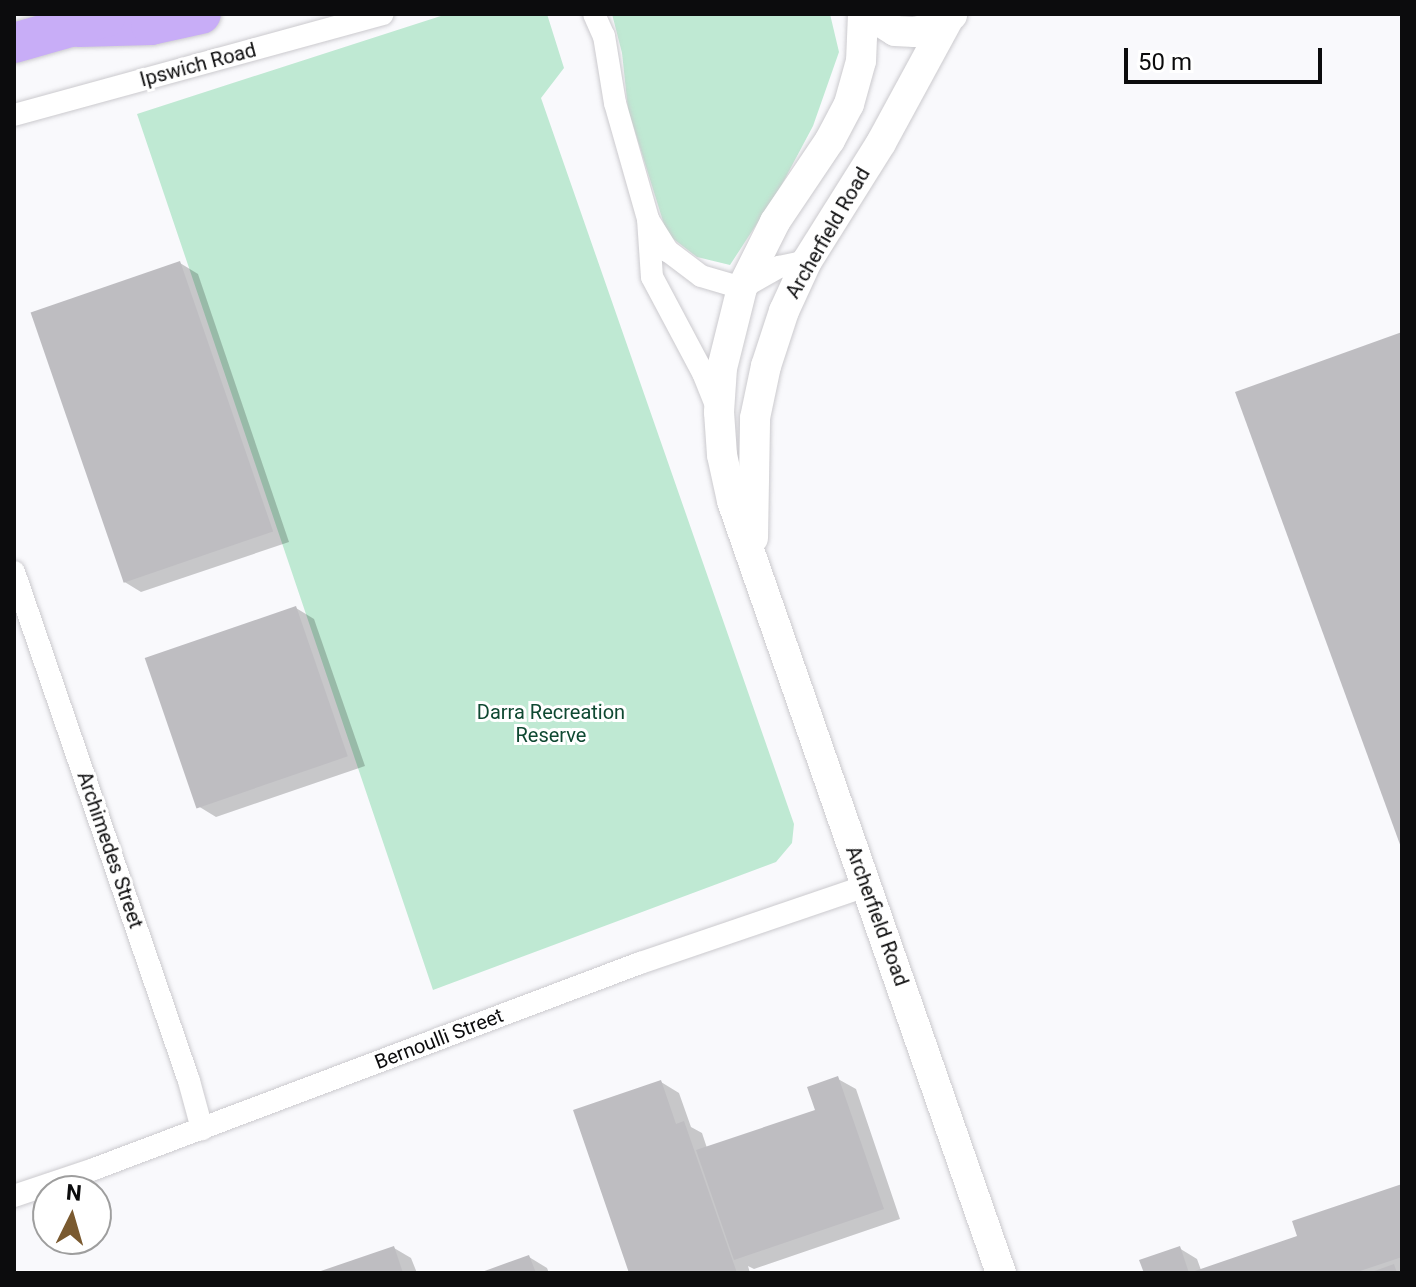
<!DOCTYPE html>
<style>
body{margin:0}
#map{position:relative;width:1416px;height:1287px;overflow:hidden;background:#f9f9fc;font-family:Roboto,sans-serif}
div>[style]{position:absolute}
.green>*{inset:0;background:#bfe9d3}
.shadow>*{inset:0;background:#0003}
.building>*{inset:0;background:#bebdc1;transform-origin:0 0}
.roads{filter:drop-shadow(0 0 2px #cbcace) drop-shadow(0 0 2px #cbcace)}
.street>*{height:22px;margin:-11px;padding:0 11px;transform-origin:11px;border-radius:11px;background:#fff}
.secondary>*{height:30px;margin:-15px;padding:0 15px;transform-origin:15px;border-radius:15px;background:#fff}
.highway>*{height:40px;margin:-20px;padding:0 20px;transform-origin:20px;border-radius:20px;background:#c8adf7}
span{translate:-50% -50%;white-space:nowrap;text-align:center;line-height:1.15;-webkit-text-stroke:6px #fff;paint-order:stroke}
.street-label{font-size:20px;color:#0c0c0d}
.park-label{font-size:20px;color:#0f4932}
.frame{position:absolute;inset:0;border:16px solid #0c0c0d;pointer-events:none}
.north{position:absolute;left:32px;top:1175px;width:80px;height:80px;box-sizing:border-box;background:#fff;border:2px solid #9e9e9e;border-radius:50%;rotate:5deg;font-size:22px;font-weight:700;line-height:32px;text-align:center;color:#0c0c0d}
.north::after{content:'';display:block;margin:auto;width:28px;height:36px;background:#7a5a30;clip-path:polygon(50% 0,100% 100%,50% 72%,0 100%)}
.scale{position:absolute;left:1124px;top:48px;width:198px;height:36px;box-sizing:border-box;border:4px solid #0c0c0d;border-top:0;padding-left:10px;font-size:24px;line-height:28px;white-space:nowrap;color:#0c0c0d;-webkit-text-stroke:6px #fff;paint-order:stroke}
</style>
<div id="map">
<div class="green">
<i style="clip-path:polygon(447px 14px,547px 14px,564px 68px,541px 98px,794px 824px,792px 843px,776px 862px,433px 990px,137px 114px)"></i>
<i style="clip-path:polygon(612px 14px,830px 14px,839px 52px,813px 126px,780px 188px,730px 265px,697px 257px,667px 234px,628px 109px,622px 53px)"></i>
</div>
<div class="shadow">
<i style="clip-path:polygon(180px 263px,198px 274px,289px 542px,141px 592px,123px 581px)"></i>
<i style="clip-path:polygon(296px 608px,314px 619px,365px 766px,216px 817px,198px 806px)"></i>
<i style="clip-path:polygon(838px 1079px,856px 1089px,900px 1219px,754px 1269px,748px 1266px,750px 1273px,631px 1273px,661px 1082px,679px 1093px,691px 1127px,702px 1133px,707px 1148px,817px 1111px)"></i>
<i style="clip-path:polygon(1402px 1186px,1402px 1273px,1146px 1273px,1179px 1248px,1197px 1259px,1201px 1270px,1299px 1237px)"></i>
<i style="clip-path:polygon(394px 1248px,411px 1258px,417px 1273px,320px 1273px)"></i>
<i style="clip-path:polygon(529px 1257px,547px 1268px,549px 1273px,484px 1273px)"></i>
</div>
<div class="building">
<i style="left:180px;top:261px;width:286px;height:158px;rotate:71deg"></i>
<i style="clip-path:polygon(1402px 332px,1402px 850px,1235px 392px)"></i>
<i style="left:296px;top:606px;width:159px;height:160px;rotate:71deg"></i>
<i style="clip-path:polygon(838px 1076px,884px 1209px,734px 1260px,696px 1150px,815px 1110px,807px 1087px)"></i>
<i style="clip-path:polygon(661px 1080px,676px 1124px,684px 1121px,737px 1273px,629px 1273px,573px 1110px)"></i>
<i style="clip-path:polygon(1402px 1184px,1402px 1257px,1354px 1273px,1189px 1273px,1297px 1236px,1292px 1221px)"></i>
<i style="clip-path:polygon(394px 1246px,403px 1273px,315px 1273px)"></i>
<i style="clip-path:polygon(1180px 1246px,1189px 1273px,1144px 1273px,1139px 1260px)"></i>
<i style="clip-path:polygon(529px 1255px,536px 1273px,479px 1273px)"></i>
<i style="clip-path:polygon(1394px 1264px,1397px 1273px,1369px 1273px)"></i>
</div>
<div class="roads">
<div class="street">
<i style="left:594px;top:14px;width:24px;rotate:66deg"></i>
<i style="left:604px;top:36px;width:68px;rotate:80.7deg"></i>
<i style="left:615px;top:103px;width:121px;rotate:74.1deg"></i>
<i style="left:648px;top:219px;width:58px;rotate:86.1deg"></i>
<i style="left:652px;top:277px;width:109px;rotate:62deg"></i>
<i style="left:703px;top:373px;width:37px;rotate:68deg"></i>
<i style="left:14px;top:115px;width:382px;rotate:-15.3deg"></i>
<i style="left:649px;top:221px;width:36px;rotate:58deg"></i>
<i style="left:668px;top:251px;width:41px;rotate:37.1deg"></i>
<i style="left:701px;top:276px;width:43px;rotate:16.3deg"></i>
<i style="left:742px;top:288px;width:43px;rotate:-29.6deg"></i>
<i style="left:779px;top:267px;width:29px;rotate:-12deg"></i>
<i style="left:14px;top:572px;width:538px;rotate:71.03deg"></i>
<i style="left:189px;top:1081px;width:50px;rotate:74.8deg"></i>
<i style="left:14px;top:1196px;width:84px;rotate:-18.6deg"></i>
<i style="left:94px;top:1169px;width:584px;rotate:-20.67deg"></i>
<i style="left:640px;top:963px;width:239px;rotate:-18.8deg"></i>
</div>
<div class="secondary">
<i style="left:863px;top:14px;width:47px;rotate:92.4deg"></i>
<i style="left:861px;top:61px;width:45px;rotate:105.6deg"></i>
<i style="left:849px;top:104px;width:41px;rotate:117.8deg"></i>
<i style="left:830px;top:140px;width:99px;rotate:123.9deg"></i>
<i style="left:775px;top:222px;width:74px;rotate:116.6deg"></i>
<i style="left:742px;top:288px;width:82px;rotate:104deg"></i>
<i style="left:722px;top:368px;width:44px;rotate:93.9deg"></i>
<i style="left:719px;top:412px;width:43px;rotate:86deg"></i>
<i style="left:722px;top:455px;width:47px;rotate:77.7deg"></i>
<i style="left:732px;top:501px;width:818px;rotate:70.79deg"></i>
<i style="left:868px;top:14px;width:32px;rotate:32deg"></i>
<i style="left:895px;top:31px;width:19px;rotate:3deg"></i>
<i style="left:914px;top:32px;width:19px;rotate:-12deg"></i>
<i style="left:933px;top:28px;width:23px;rotate:-34deg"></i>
<i style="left:753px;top:538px;width:120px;rotate:-89deg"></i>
<i style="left:755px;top:418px;width:53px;rotate:-78.1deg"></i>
<i style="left:766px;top:366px;width:58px;rotate:-71.9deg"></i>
<i style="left:784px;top:311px;width:55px;rotate:-65.3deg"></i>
<i style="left:807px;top:261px;width:139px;rotate:-57.9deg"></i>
<i style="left:881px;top:143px;width:142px;rotate:-61.5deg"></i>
</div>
<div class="highway">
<i style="left:79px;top:27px;width:72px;rotate:-1.6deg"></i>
<i style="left:151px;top:25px;width:51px;rotate:-12.4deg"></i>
<i style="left:14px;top:43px;width:95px;rotate:-15.9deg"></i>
</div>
</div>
<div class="street-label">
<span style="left:198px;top:65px;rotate:-15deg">Ipswich Road</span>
<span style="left:828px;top:233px;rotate:-60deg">Archerfield Road</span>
<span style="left:110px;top:850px;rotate:71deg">Archimedes Street</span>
<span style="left:877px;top:916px;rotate:70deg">Archerfield Road</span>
<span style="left:439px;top:1039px;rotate:-21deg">Bernoulli Street</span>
</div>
<div class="park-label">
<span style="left:551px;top:724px">Darra Recreation<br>Reserve</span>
</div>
<div class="frame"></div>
<div class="north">N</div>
<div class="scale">50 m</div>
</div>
